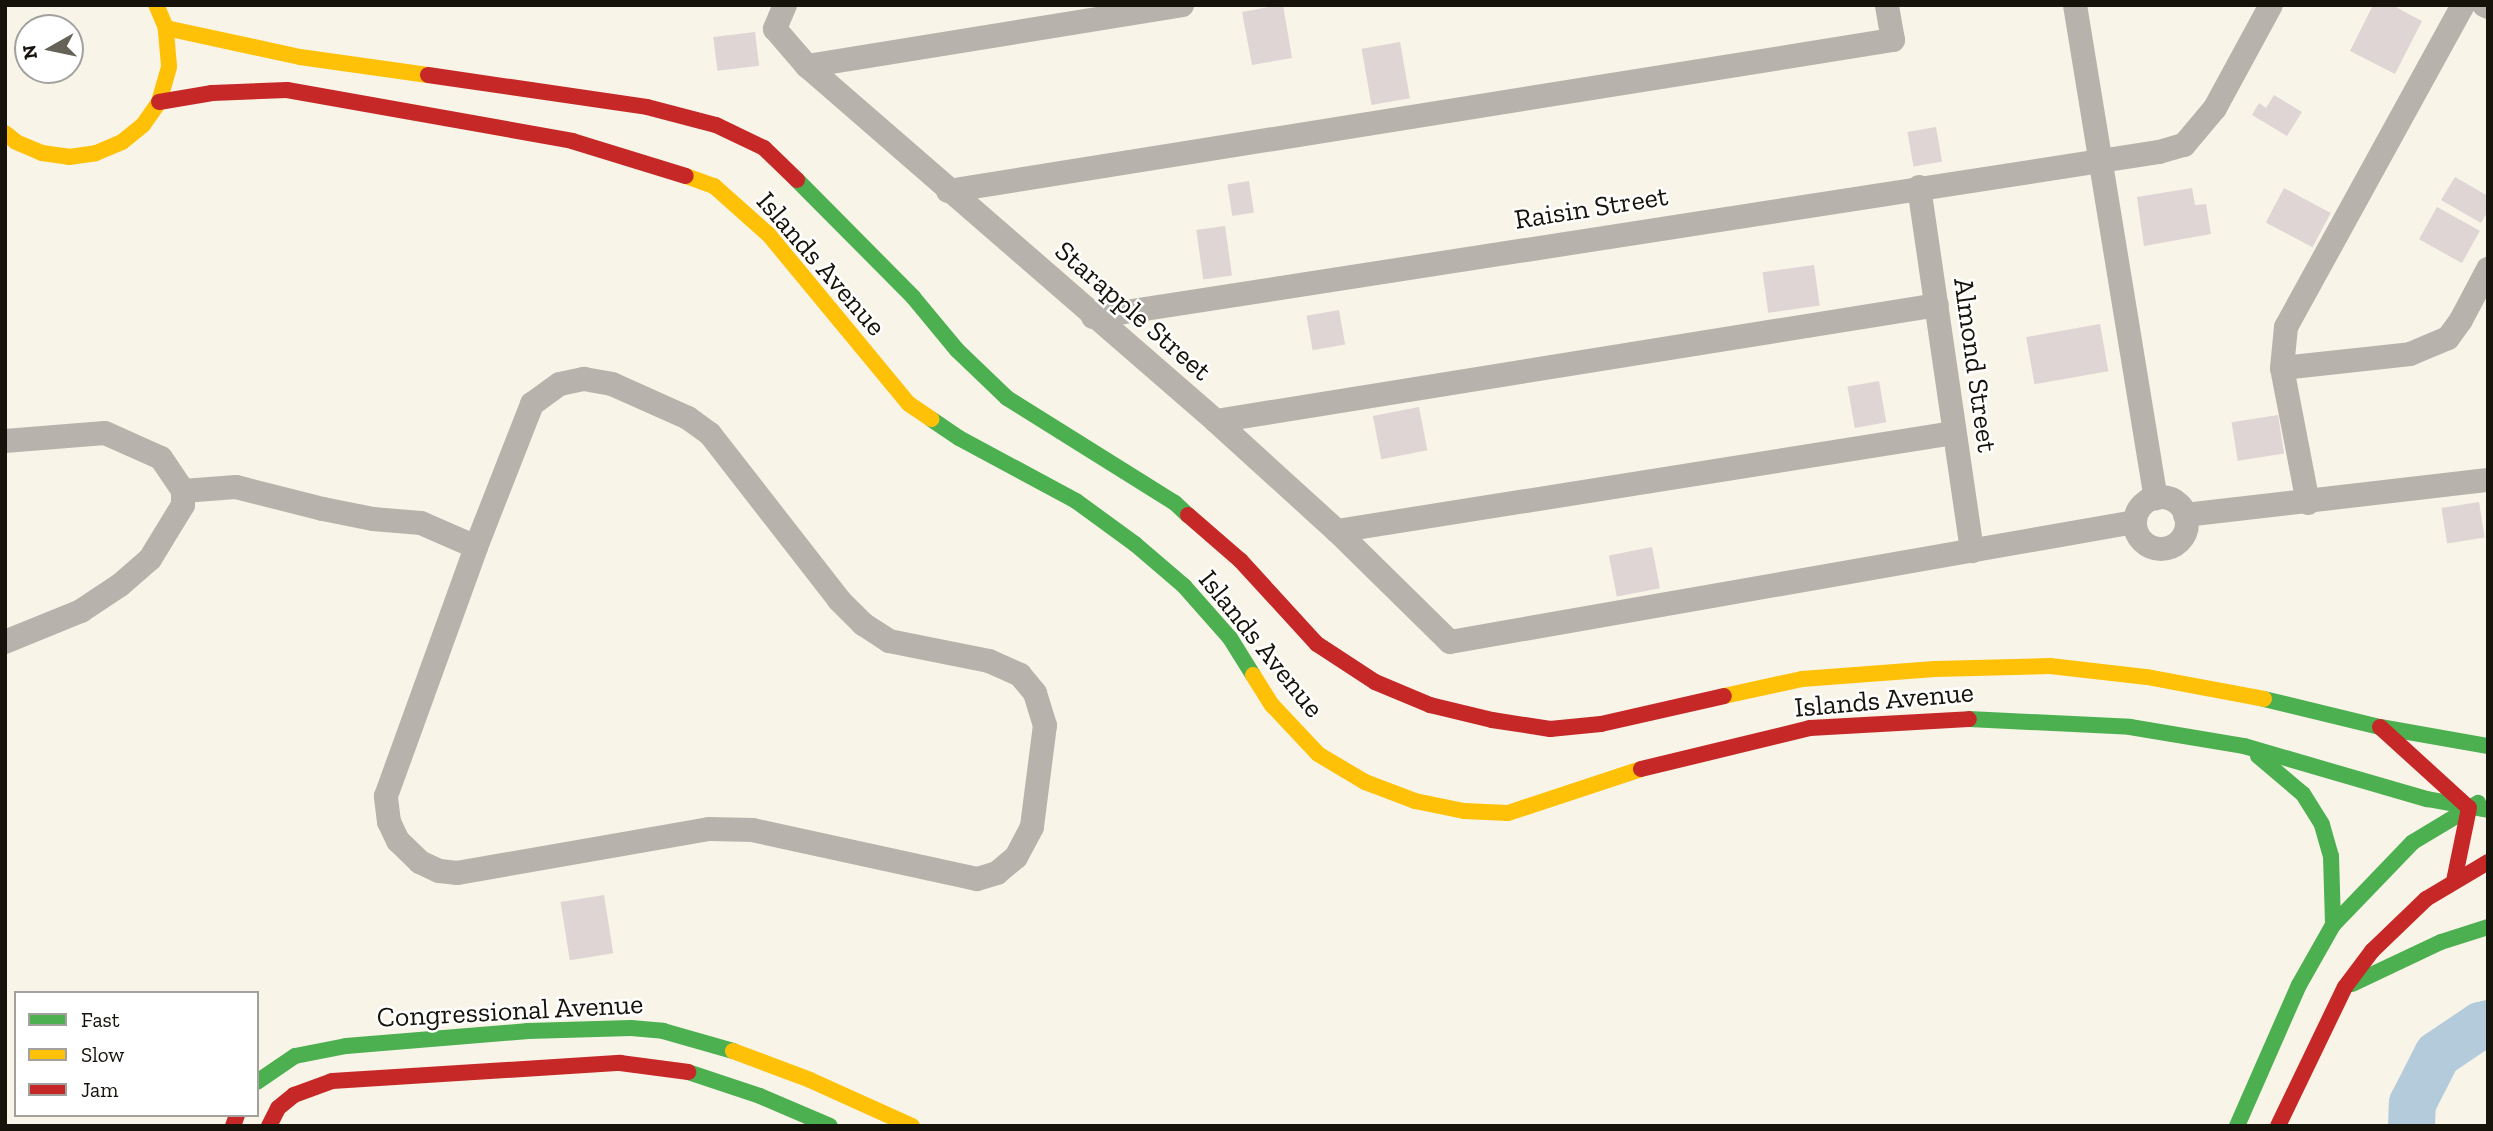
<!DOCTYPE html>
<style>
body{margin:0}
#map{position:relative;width:2493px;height:1131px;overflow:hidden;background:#f8f4e8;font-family:"Zilla Slab",serif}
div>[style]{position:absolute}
.river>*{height:47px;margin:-23.5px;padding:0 23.5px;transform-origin:23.5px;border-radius:23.5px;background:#b4cbdb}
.building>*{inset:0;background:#dfd5d4;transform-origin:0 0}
.street>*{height:24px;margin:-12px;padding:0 12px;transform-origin:12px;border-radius:12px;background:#b7b3ac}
.street>.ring{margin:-12px;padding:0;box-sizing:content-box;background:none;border:24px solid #b7b3ac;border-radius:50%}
.fast>*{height:16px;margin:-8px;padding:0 8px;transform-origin:8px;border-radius:8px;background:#4caf50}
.slow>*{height:16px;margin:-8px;padding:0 8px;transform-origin:8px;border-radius:8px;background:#ffc107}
.jam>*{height:16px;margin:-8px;padding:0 8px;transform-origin:8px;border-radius:8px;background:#c62828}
span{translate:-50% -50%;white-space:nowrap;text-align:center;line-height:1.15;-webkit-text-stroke:5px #fff;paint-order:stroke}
.street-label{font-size:28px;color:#16130a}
.frame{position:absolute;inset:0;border:7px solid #16130a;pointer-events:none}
.legend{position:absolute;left:14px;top:991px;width:245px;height:126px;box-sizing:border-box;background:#fff;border:2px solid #a2a19d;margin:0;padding:9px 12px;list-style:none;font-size:21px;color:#16130a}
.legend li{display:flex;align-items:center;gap:14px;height:35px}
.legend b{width:35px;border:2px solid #a2a19d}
.north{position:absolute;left:14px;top:14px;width:70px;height:70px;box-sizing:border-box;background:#fff;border:2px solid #a2a19d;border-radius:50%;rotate:261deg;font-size:19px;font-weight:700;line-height:28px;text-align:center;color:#16130a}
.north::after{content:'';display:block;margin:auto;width:24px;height:32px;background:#656258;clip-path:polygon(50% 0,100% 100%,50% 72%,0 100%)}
</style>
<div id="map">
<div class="river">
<i style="left:2411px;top:1126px;width:23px;rotate:-88deg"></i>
<i style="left:2412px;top:1103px;width:55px;rotate:-63deg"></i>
<i style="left:2437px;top:1054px;width:52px;rotate:-34deg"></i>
<i style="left:2480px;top:1025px;width:8px;rotate:-14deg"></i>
</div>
<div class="building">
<i style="clip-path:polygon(1280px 5px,1283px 5px,1292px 58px,1252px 65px,1242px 12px)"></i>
<i style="clip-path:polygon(2373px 5px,2392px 5px,2422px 21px,2395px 74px,2350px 51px)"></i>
<i style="left:755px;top:32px;width:34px;height:42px;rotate:83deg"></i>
<i style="left:1400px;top:42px;width:57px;height:39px;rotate:80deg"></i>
<i style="clip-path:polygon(2274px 95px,2302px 112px,2287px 136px,2252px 115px,2259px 103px,2266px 108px)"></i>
<i style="left:1936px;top:127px;width:35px;height:29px;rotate:80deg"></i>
<i style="clip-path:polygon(2455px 177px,2488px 196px,2488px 211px,2481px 223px,2441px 200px)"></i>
<i style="left:1249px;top:181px;width:32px;height:22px;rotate:81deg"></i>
<i style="clip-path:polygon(2192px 188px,2195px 205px,2206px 204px,2211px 234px,2144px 246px,2137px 197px)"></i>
<i style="left:2284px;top:188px;width:53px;height:39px;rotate:28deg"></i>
<i style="left:2437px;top:207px;width:49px;height:37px;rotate:29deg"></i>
<i style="left:1225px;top:226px;width:50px;height:29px;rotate:82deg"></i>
<i style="left:1814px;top:265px;width:41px;height:52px;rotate:82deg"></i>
<i style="left:1339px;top:310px;width:35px;height:33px;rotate:80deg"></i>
<i style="left:2100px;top:324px;width:48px;height:75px;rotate:80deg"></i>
<i style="left:1879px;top:381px;width:42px;height:32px;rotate:80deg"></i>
<i style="left:1419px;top:407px;width:44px;height:47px;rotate:79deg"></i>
<i style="left:2278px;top:415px;width:39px;height:47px;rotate:81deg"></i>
<i style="left:2479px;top:502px;width:36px;height:38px;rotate:81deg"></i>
<i style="left:1652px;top:547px;width:42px;height:44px;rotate:79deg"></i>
<i style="left:604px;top:895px;width:59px;height:44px;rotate:81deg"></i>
</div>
<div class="street">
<i style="left:785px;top:5px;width:26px;rotate:113deg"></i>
<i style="left:775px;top:29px;width:49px;rotate:49.1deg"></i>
<i style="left:807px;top:66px;width:542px;rotate:40.96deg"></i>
<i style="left:1216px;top:421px;width:164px;rotate:42.3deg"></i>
<i style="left:1337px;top:531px;width:158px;rotate:44.5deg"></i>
<i style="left:1450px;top:642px;width:695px;rotate:-9.94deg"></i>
<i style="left:2075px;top:5px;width:500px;rotate:80.7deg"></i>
<i style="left:2484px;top:5px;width:4px;rotate:27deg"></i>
<i style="left:807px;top:66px;width:380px;rotate:-9.2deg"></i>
<i style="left:1919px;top:187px;width:368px;rotate:81.7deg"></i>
<i style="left:948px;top:191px;width:957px;rotate:-9.08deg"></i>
<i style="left:1893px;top:40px;width:36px;rotate:-100deg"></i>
<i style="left:1093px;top:317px;width:1079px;rotate:-8.8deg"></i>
<i style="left:2159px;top:152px;width:26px;rotate:-16deg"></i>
<i style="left:2184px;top:145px;width:48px;rotate:-50deg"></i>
<i style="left:2215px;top:108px;width:117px;rotate:-61.5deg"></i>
<i style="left:2282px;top:368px;width:129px;rotate:-6.2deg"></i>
<i style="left:2410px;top:354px;width:41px;rotate:-22.8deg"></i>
<i style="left:2448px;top:338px;width:22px;rotate:-54deg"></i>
<i style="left:2461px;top:320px;width:58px;rotate:-62.1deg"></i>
<i style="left:584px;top:379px;width:28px;rotate:10deg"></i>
<i style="left:612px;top:384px;width:83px;rotate:24.1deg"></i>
<i style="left:688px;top:418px;width:27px;rotate:36deg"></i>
<i style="left:710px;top:434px;width:210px;rotate:52.1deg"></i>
<i style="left:839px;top:600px;width:34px;rotate:45deg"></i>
<i style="left:863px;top:624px;width:31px;rotate:33deg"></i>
<i style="left:889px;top:641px;width:102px;rotate:11.3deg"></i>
<i style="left:989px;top:661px;width:34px;rotate:24deg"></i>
<i style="left:1020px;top:675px;width:23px;rotate:50deg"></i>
<i style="left:1035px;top:693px;width:34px;rotate:73deg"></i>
<i style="left:1045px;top:725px;width:103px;rotate:97.3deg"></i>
<i style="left:1032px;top:827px;width:34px;rotate:118deg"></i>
<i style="left:1016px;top:857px;width:25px;rotate:140deg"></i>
<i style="left:997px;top:873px;width:21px;rotate:163deg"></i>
<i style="left:977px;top:879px;width:229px;rotate:-167.7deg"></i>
<i style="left:753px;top:830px;width:44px;rotate:-178.7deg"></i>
<i style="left:709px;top:829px;width:255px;rotate:170.1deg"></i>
<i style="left:458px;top:873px;width:19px;rotate:-174deg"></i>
<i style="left:439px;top:871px;width:21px;rotate:-155deg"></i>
<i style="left:420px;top:862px;width:30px;rotate:-136deg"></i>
<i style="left:398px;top:841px;width:21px;rotate:-115deg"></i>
<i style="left:389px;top:822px;width:26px;rotate:-97deg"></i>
<i style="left:386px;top:796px;width:265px;rotate:-70.1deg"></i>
<i style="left:476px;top:547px;width:154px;rotate:-68.6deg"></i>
<i style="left:532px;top:404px;width:34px;rotate:-36deg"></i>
<i style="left:560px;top:384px;width:25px;rotate:-12deg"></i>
<i style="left:1216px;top:421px;width:730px;rotate:-9.14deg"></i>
<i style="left:5px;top:441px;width:100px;rotate:-4.6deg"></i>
<i style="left:105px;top:433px;width:61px;rotate:24.1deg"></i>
<i style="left:161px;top:458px;width:40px;rotate:56deg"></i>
<i style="left:183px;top:491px;width:14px;rotate:90deg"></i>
<i style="left:183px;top:505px;width:63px;rotate:121.4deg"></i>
<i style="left:150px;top:559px;width:40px;rotate:139deg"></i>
<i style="left:120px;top:585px;width:47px;rotate:146.3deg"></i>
<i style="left:81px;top:611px;width:82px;rotate:157.8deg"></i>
<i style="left:183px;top:491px;width:53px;rotate:-4.3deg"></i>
<i style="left:236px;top:487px;width:90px;rotate:14.2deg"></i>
<i style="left:323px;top:509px;width:51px;rotate:11.3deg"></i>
<i style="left:373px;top:519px;width:48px;rotate:4.8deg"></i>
<i style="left:421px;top:523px;width:60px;rotate:23.6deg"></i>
<i class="ring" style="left:2135px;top:497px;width:28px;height:28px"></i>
<i style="left:2308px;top:503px;width:137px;rotate:-100.9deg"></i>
<i style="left:2282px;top:368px;width:41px;rotate:-84.4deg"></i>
<i style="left:2286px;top:327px;width:367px;rotate:-61.2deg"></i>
<i style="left:2185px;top:515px;width:305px;rotate:-6.6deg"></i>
<i style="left:1337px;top:531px;width:625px;rotate:-9.03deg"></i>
</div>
<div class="fast">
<i style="left:797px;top:180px;width:165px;rotate:45.2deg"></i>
<i style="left:913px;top:297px;width:69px;rotate:50.3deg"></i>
<i style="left:957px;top:350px;width:69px;rotate:43.8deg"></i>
<i style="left:1007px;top:398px;width:198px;rotate:32deg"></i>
<i style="left:1175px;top:503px;width:18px;rotate:43deg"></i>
<i style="left:931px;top:419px;width:34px;rotate:34deg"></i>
<i style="left:959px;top:438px;width:133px;rotate:28.3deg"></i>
<i style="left:1076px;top:501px;width:73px;rotate:36.1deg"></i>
<i style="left:1135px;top:544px;width:65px;rotate:40.6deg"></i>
<i style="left:1184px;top:586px;width:69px;rotate:48.5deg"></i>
<i style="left:1230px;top:638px;width:44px;rotate:58.1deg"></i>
<i style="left:2264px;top:699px;width:119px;rotate:13.6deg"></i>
<i style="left:2380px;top:727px;width:110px;rotate:10deg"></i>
<i style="left:1969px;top:719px;width:161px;rotate:2.8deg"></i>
<i style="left:2130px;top:727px;width:116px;rotate:9.5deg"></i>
<i style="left:2244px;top:746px;width:191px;rotate:16.2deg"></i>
<i style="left:2427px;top:799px;width:62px;rotate:10.2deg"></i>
<i style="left:2258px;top:756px;width:59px;rotate:40.2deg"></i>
<i style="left:2303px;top:794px;width:36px;rotate:58deg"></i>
<i style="left:2322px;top:825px;width:32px;rotate:74deg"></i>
<i style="left:2331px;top:856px;width:69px;rotate:88.3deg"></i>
<i style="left:2352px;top:984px;width:98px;rotate:-25.3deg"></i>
<i style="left:2441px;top:942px;width:49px;rotate:-17.7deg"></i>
<i style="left:688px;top:1072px;width:76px;rotate:18.4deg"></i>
<i style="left:760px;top:1096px;width:76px;rotate:23.2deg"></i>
<i style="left:257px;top:1082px;width:46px;rotate:-34.4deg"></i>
<i style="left:295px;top:1056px;width:52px;rotate:-11.1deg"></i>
<i style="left:346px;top:1046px;width:183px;rotate:-4.7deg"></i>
<i style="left:528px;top:1031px;width:103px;rotate:-1.7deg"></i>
<i style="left:631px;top:1028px;width:32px;rotate:5deg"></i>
<i style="left:663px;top:1031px;width:73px;rotate:15.9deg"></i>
<i style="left:2237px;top:1126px;width:154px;rotate:-66.3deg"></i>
<i style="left:2299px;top:985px;width:69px;rotate:-60.5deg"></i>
<i style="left:2333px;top:925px;width:115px;rotate:-46.1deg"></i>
<i style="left:2413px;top:842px;width:76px;rotate:-31deg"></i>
</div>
<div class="slow">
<i style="left:166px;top:28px;width:137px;rotate:12.2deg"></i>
<i style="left:300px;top:57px;width:129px;rotate:8deg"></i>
<i style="left:5px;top:133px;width:14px;rotate:39deg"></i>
<i style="left:16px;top:142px;width:28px;rotate:23deg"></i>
<i style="left:42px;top:153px;width:27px;rotate:8deg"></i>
<i style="left:69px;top:157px;width:27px;rotate:-8deg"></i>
<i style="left:96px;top:153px;width:28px;rotate:-23deg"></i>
<i style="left:122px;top:142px;width:27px;rotate:-39deg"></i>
<i style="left:143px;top:125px;width:28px;rotate:-55deg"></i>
<i style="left:159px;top:102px;width:37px;rotate:-74deg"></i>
<i style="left:169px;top:66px;width:38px;rotate:-95deg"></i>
<i style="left:166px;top:28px;width:25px;rotate:-113deg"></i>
<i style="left:686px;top:176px;width:30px;rotate:20deg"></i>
<i style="left:714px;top:186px;width:74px;rotate:41.7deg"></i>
<i style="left:769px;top:235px;width:219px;rotate:50.4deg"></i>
<i style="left:909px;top:404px;width:27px;rotate:34deg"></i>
<i style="left:1253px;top:675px;width:36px;rotate:58deg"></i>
<i style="left:1272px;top:705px;width:67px;rotate:46.8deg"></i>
<i style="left:1318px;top:754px;width:55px;rotate:30.8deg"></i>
<i style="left:1365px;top:782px;width:53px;rotate:20.8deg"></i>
<i style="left:1415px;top:801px;width:50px;rotate:11.5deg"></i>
<i style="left:1464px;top:811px;width:44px;rotate:2.6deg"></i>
<i style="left:1508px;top:813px;width:140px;rotate:-18.3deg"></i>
<i style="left:1724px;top:696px;width:80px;rotate:-12.3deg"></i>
<i style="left:1802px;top:679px;width:133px;rotate:-4.3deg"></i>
<i style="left:1935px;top:669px;width:115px;rotate:-1.5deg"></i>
<i style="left:2050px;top:666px;width:98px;rotate:6.5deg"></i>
<i style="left:2147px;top:677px;width:119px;rotate:10.6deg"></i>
<i style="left:733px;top:1051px;width:82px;rotate:20.6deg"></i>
<i style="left:810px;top:1080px;width:112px;rotate:24.3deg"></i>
</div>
<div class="jam">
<i style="left:428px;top:75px;width:221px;rotate:8.3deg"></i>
<i style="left:647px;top:107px;width:71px;rotate:14.6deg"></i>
<i style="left:716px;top:125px;width:53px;rotate:25.6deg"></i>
<i style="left:764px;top:148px;width:46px;rotate:44.1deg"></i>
<i style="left:159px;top:102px;width:54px;rotate:-9.6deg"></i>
<i style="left:212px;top:93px;width:75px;rotate:-2.3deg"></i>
<i style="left:287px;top:90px;width:290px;rotate:10.1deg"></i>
<i style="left:572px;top:141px;width:119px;rotate:17.1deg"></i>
<i style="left:1188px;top:515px;width:69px;rotate:40.9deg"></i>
<i style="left:1240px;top:560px;width:114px;rotate:47.5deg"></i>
<i style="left:1317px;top:644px;width:69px;rotate:33.2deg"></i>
<i style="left:1375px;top:682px;width:60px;rotate:22.7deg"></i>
<i style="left:1430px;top:705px;width:64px;rotate:13.6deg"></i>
<i style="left:1492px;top:720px;width:59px;rotate:8.8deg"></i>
<i style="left:1550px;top:729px;width:51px;rotate:-5.6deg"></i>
<i style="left:1601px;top:724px;width:126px;rotate:-12.8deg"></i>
<i style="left:2380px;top:727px;width:119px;rotate:42.3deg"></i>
<i style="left:1641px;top:769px;width:174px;rotate:-13.6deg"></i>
<i style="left:1810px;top:728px;width:159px;rotate:-3.2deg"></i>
<i style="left:2454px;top:881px;width:75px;rotate:-78.4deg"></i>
<i style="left:233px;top:1126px;width:12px;rotate:-70deg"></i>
<i style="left:269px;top:1126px;width:20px;rotate:-63deg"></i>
<i style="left:278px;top:1108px;width:21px;rotate:-39deg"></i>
<i style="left:294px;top:1095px;width:40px;rotate:-20.2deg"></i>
<i style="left:332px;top:1081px;width:289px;rotate:-3.6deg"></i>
<i style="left:620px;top:1063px;width:69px;rotate:7.5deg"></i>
<i style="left:2278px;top:1126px;width:154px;rotate:-64.3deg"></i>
<i style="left:2345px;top:987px;width:45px;rotate:-53.1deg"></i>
<i style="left:2372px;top:951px;width:75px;rotate:-43.9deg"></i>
<i style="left:2426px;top:899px;width:72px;rotate:-30.8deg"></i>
</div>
<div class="street-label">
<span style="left:1591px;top:208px;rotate:-9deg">Raisin Street</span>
<span style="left:821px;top:264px;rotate:49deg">Islands Avenue</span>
<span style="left:1133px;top:311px;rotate:41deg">Starapple Street</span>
<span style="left:1975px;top:365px;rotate:82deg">Almond Street</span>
<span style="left:1261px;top:644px;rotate:51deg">Islands Avenue</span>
<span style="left:1884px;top:700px;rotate:-5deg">Islands Avenue</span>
<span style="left:510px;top:1011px;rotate:-3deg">Congressional Avenue</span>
</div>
<div class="frame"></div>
<ul class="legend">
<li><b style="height:9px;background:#4caf50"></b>Fast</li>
<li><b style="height:9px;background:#ffc107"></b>Slow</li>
<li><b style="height:9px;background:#c62828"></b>Jam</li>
</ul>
<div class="north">N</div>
</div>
